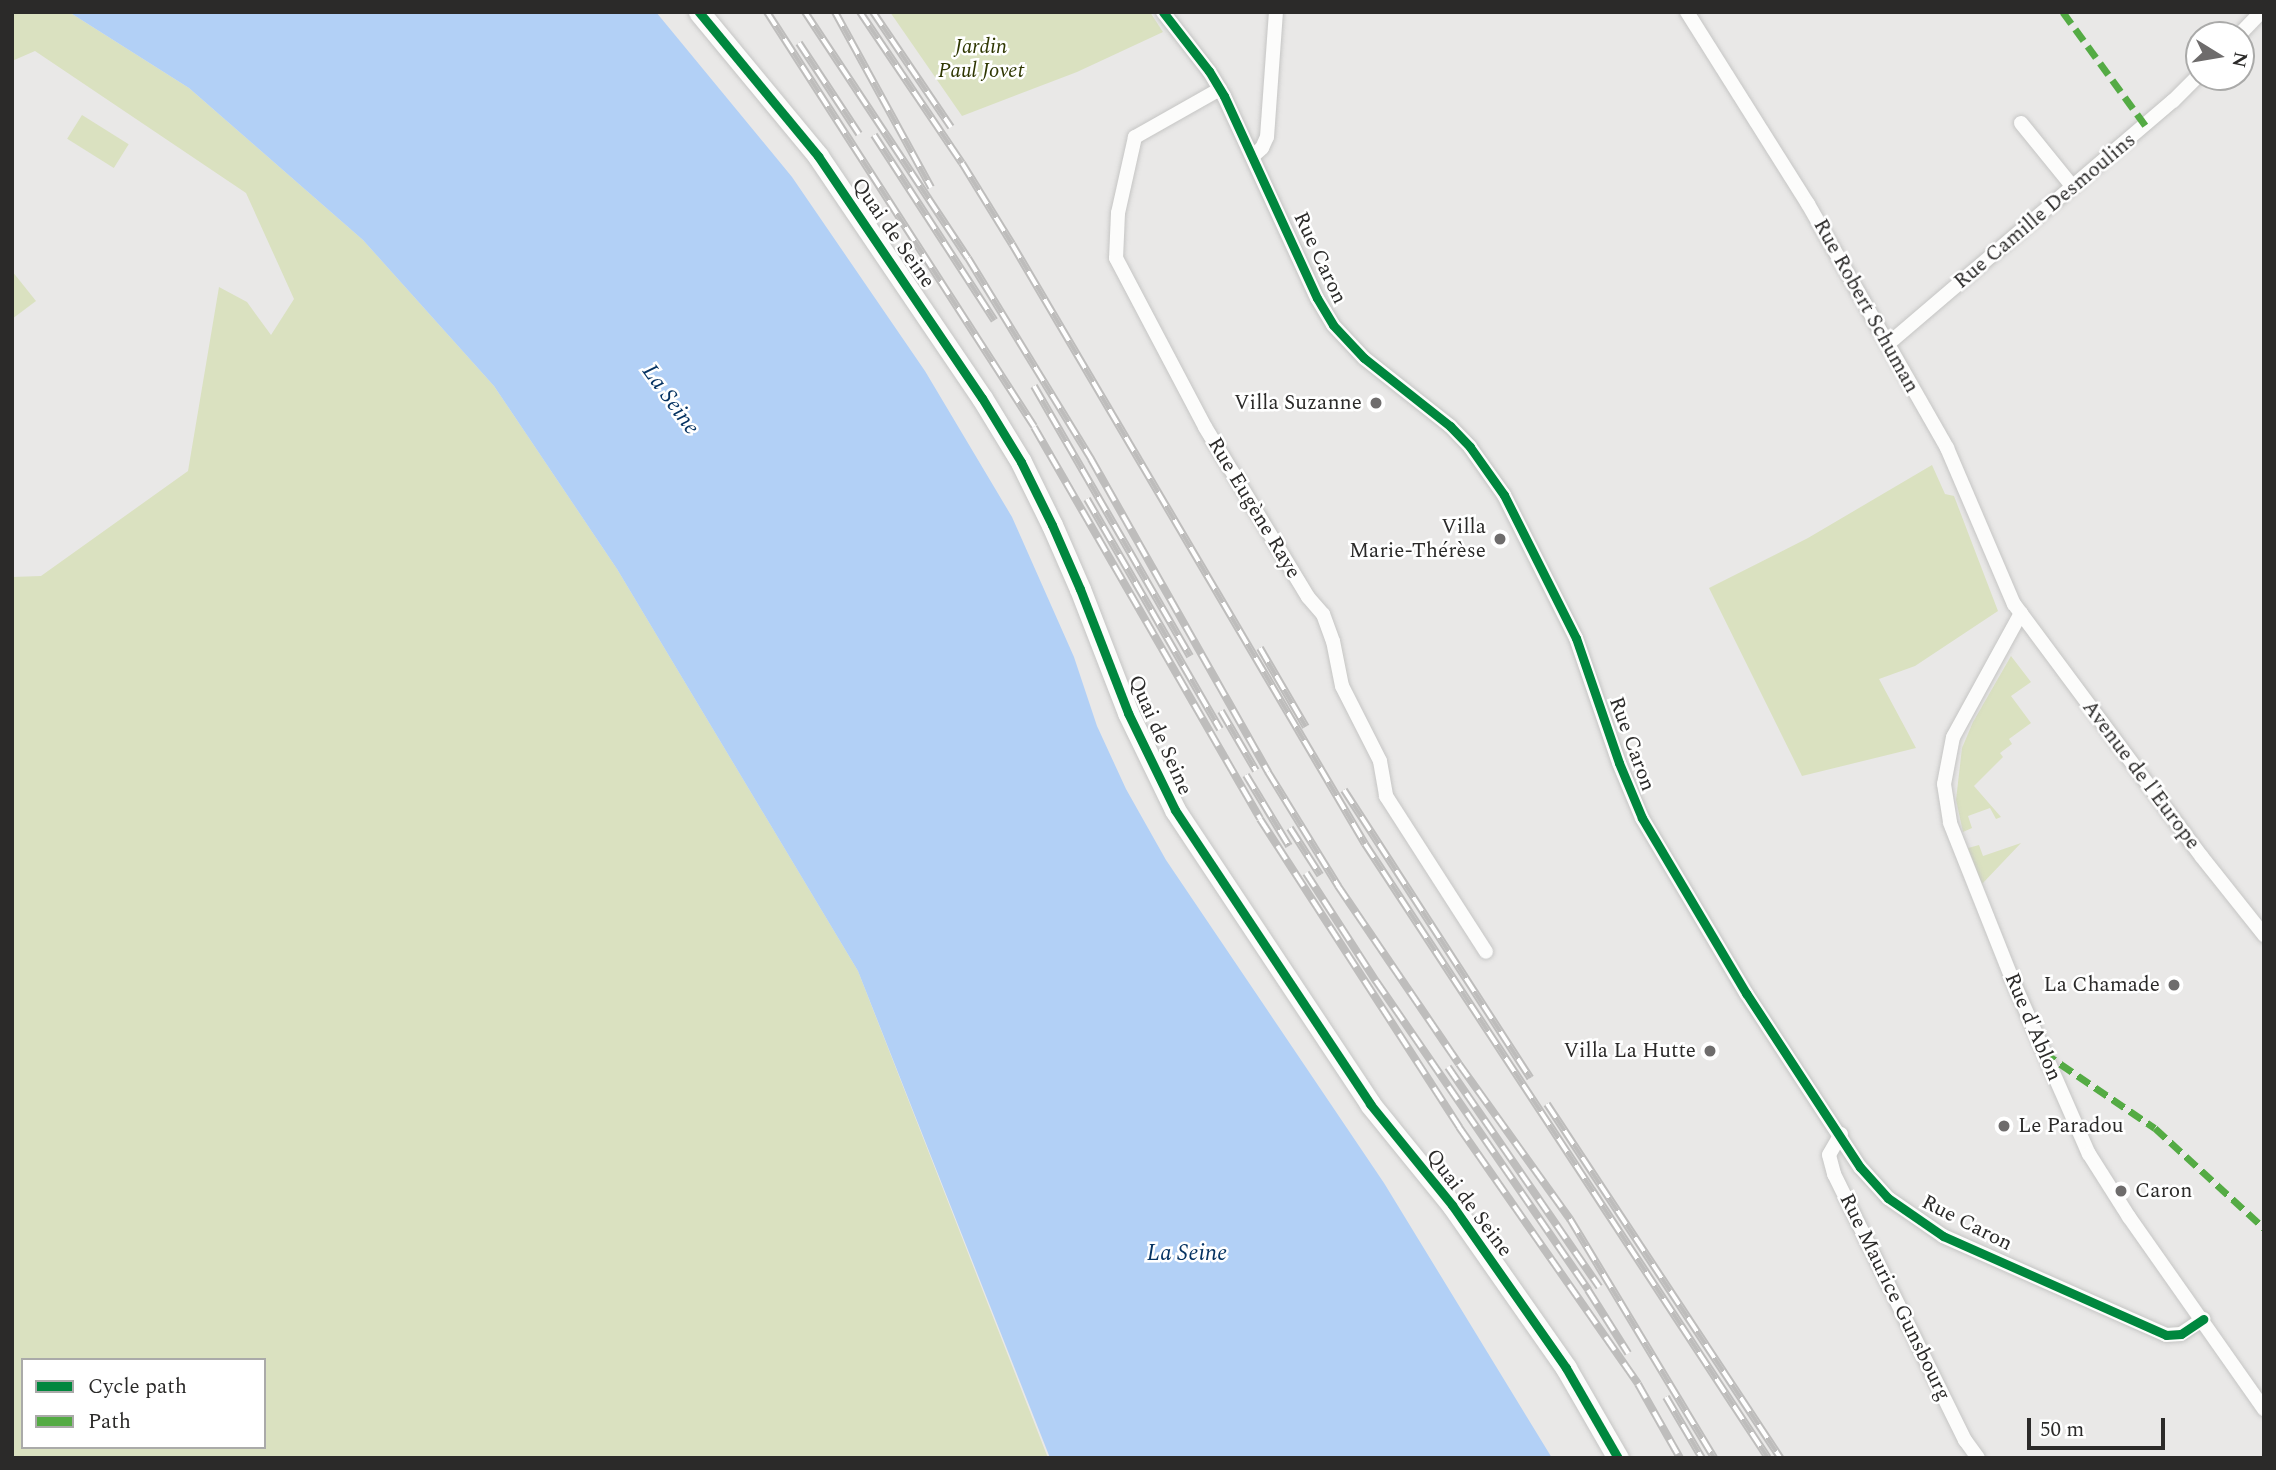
<!DOCTYPE html>
<meta charset="utf-8">
<style>
body{margin:0}
#map{position:relative;width:2276px;height:1470px;overflow:hidden;background:#e9e8e7;font-family:Spectral,serif}
div>[style]{position:absolute}
.green>*{inset:0;background:#dae1c0;transform-origin:0 0}
.water>*{inset:0;background:#b2d0f6}
.roads{filter:drop-shadow(0 0 2px #c5c5c4) drop-shadow(0 0 2px #c5c5c4)}
.minor>*{height:14px;margin:-7px;padding:0 7px;transform-origin:7px;border-radius:7px;background:#fcfcfb}
.secondary>*{height:21px;margin:-10.5px;padding:0 10.5px;transform-origin:10.5px;border-radius:10.5px;background:#fcfcfb}
.rail>*{height:8px;margin-top:-4px;transform-origin:0;background:repeating-linear-gradient(90deg,#fff 0 16px,#bebdbc 0 32px);box-sizing:border-box;border-block:2px solid #bebdbc}
.quiet>*{height:7px;margin-top:-3.5px;transform-origin:0;background:repeating-linear-gradient(90deg,#54ab44 0 14px,transparent 0 21px)}
.cycleway>*{height:9px;margin:-4.5px;padding:0 4.5px;transform-origin:4.5px;border-radius:4.5px;background:#00873e}
.dots>*{width:19px;height:19px;translate:-50% -50%;box-sizing:border-box;border:4px solid #fff;border-radius:50%}
span{translate:-50% -50%;white-space:nowrap;text-align:center;line-height:1.15;-webkit-text-stroke:5px #fff;paint-order:stroke}
.park-label{font-size:21px;color:#2f3702;font-style:italic}
.street-label{font-size:21px;color:#2b2a29}
.poi-label{font-size:21px;color:#2b2a29}
.right{translate:-100% -50%;text-align:right}
.left{translate:0 -50%;text-align:left}
.water-label{font-size:23px;color:#063362;font-style:italic}
.frame{position:absolute;inset:0;border:14px solid #2b2a29;pointer-events:none}
.legend{position:absolute;left:21px;top:1358px;width:245px;height:91px;box-sizing:border-box;background:#fff;border:2px solid #aaaaa9;margin:0;padding:9px 12px;list-style:none;font-size:21px;color:#2b2a29}
.legend li{display:flex;align-items:center;gap:14px;height:35px}
.legend b{width:35px;border:2px solid #aaaaa9}
.north{position:absolute;left:2185px;top:21px;width:70px;height:70px;box-sizing:border-box;background:#fff;border:2px solid #aaaaa9;border-radius:50%;rotate:101deg;font-size:19px;font-weight:700;line-height:28px;text-align:center;color:#2b2a29}
.north::after{content:'';display:block;margin:auto;width:24px;height:32px;background:#6e6c6c;clip-path:polygon(50% 0,100% 100%,50% 72%,0 100%)}
.scale{position:absolute;left:2027px;top:1418px;width:138px;height:32px;box-sizing:border-box;border:4px solid #2b2a29;border-top:0;padding-left:9px;font-size:21px;line-height:24px;white-space:nowrap;color:#2b2a29;-webkit-text-stroke:5px #fff;paint-order:stroke}
</style>
<div id="map">
<div class="green">
<i style="clip-path:polygon(evenodd,12px 12px,69px 12px,189px 88px,363px 240px,494px 386px,617px 569px,858px 971px,1048px 1458px,12px 1458px,12px 577px,41px 576px,188px 471px,219px 287px,247px 302px,271px 335px,294px 299px,246px 193px,35px 51px,12px 61px,12px 12px,23px 1360px,264px 1360px,264px 1447px,23px 1447px,23px 1360px)"></i>
<i style="clip-path:polygon(890px 12px,1150px 12px,1163px 32px,1077px 72px,962px 116px)"></i>
<i style="left:82px;top:115px;width:55px;height:28px;rotate:32deg"></i>
<i style="clip-path:polygon(12px 271px,36px 301px,12px 319px)"></i>
<i style="clip-path:polygon(1932px 465px,1945px 494px,1954px 496px,1998px 611px,1915px 666px,1879px 679px,1916px 748px,1802px 776px,1709px 588px,1808px 538px)"></i>
<i style="clip-path:polygon(2011px 656px,2031px 682px,2011px 696px,2031px 723px,2009px 739px,2012px 744px,2000px 753px,2003px 757px,1974px 786px,2001px 817px,1996px 819px,1990px 808px,1968px 816px,1972px 828px,1963px 832px,1956px 800px,1962px 748px,1973px 722px)"></i>
<i style="clip-path:polygon(2021px 843px,1982px 884px,1968px 848px,1979px 845px,1983px 856px)"></i>
</div>
<div class="water">
<i style="clip-path:polygon(69px 12px,656px 12px,792px 177px,925px 371px,1012px 517px,1074px 657px,1097px 726px,1126px 789px,1166px 860px,1384px 1183px,1552px 1458px,1050px 1458px,858px 971px,617px 569px,494px 386px,363px 240px,189px 88px)"></i>
</div>
<div class="roads">
<div class="minor">
<i style="left:1163px;top:12px;width:75px;rotate:52.1deg"></i>
<i style="left:1209px;top:71px;width:29px;rotate:59deg"></i>
<i style="left:1224px;top:96px;width:222px;rotate:65.3deg"></i>
<i style="left:1317px;top:298px;width:31px;rotate:59deg"></i>
<i style="left:1333px;top:325px;width:45px;rotate:46.8deg"></i>
<i style="left:1364px;top:358px;width:110px;rotate:38.3deg"></i>
<i style="left:1450px;top:426px;width:29px;rotate:46deg"></i>
<i style="left:1470px;top:447px;width:59px;rotate:54.7deg"></i>
<i style="left:1504px;top:495px;width:160px;rotate:63.3deg"></i>
<i style="left:1576px;top:638px;width:132px;rotate:71deg"></i>
<i style="left:1619px;top:763px;width:60px;rotate:67.3deg"></i>
<i style="left:1642px;top:818px;width:204px;rotate:59.3deg"></i>
<i style="left:1746px;top:993px;width:208px;rotate:56.8deg"></i>
<i style="left:1860px;top:1167px;width:42px;rotate:47.9deg"></i>
<i style="left:1888px;top:1198px;width:67px;rotate:34.6deg"></i>
<i style="left:1943px;top:1236px;width:244px;rotate:23.9deg"></i>
<i style="left:2166px;top:1335px;width:15px;rotate:-4deg"></i>
<i style="left:2181px;top:1334px;width:27px;rotate:-34deg"></i>
<i style="left:1687px;top:12px;width:227px;rotate:57.8deg"></i>
<i style="left:1808px;top:204px;width:281px;rotate:60.3deg"></i>
<i style="left:1947px;top:448px;width:170px;rotate:66.8deg"></i>
<i style="left:2014px;top:604px;width:315px;rotate:53.4deg"></i>
<i style="left:2202px;top:857px;width:100px;rotate:51.5deg"></i>
<i style="left:2239px;top:35px;width:32px;rotate:-46deg"></i>
<i style="left:1220px;top:89px;width:98px;rotate:150.5deg"></i>
<i style="left:1135px;top:137px;width:78px;rotate:102.6deg"></i>
<i style="left:1118px;top:213px;width:45px;rotate:92.5deg"></i>
<i style="left:1116px;top:258px;width:191px;rotate:62.2deg"></i>
<i style="left:1205px;top:427px;width:199px;rotate:58.8deg"></i>
<i style="left:1308px;top:597px;width:23px;rotate:49deg"></i>
<i style="left:1323px;top:614px;width:29px;rotate:70deg"></i>
<i style="left:1333px;top:641px;width:46px;rotate:78.7deg"></i>
<i style="left:1342px;top:686px;width:84px;rotate:63.1deg"></i>
<i style="left:1380px;top:761px;width:36px;rotate:80deg"></i>
<i style="left:1386px;top:796px;width:185px;rotate:57.3deg"></i>
<i style="left:2021px;top:123px;width:81px;rotate:51deg"></i>
<i style="left:1253px;top:156px;width:12px;rotate:-42deg"></i>
<i style="left:1262px;top:148px;width:12px;rotate:-66deg"></i>
<i style="left:1267px;top:137px;width:125px;rotate:-85.9deg"></i>
<i style="left:1888px;top:344px;width:375px;rotate:-40.5deg"></i>
<i style="left:2173px;top:101px;width:37px;rotate:-45deg"></i>
<i style="left:2021px;top:613px;width:141px;rotate:118.7deg"></i>
<i style="left:1953px;top:737px;width:48px;rotate:100.8deg"></i>
<i style="left:1944px;top:784px;width:39px;rotate:81deg"></i>
<i style="left:1950px;top:823px;width:168px;rotate:68.3deg"></i>
<i style="left:2012px;top:979px;width:191px;rotate:66.3deg"></i>
<i style="left:2089px;top:1154px;width:75px;rotate:57.6deg"></i>
<i style="left:2129px;top:1217px;width:235px;rotate:54.9deg"></i>
<i style="left:1841px;top:1134px;width:24px;rotate:120deg"></i>
<i style="left:1829px;top:1155px;width:20px;rotate:75deg"></i>
<i style="left:1834px;top:1174px;width:297px;rotate:63.8deg"></i>
<i style="left:1965px;top:1440px;width:22px;rotate:54deg"></i>
</div>
<div class="secondary">
<i style="left:699px;top:12px;width:187px;rotate:50.4deg"></i>
<i style="left:818px;top:156px;width:292px;rotate:55.9deg"></i>
<i style="left:982px;top:398px;width:75px;rotate:58.6deg"></i>
<i style="left:1021px;top:462px;width:70px;rotate:63.8deg"></i>
<i style="left:1052px;top:525px;width:70px;rotate:66.4deg"></i>
<i style="left:1080px;top:589px;width:133px;rotate:68.8deg"></i>
<i style="left:1128px;top:713px;width:108px;rotate:64.1deg"></i>
<i style="left:1175px;top:810px;width:353px;rotate:56.4deg"></i>
<i style="left:1370px;top:1104px;width:130px;rotate:50.9deg"></i>
<i style="left:1452px;top:1205px;width:199px;rotate:55deg"></i>
<i style="left:1566px;top:1368px;width:104px;rotate:60deg"></i>
</div>
</div>
<div class="rail">
<i style="left:767px;top:12px;width:493px;rotate:57.2deg"></i>
<i style="left:1034px;top:427px;width:452px;rotate:60deg"></i>
<i style="left:1260px;top:819px;width:367px;rotate:57.1deg"></i>
<i style="left:1459px;top:1127px;width:313px;rotate:55.1deg"></i>
<i style="left:1638px;top:1384px;width:85px;rotate:60.4deg"></i>
<i style="left:805px;top:12px;width:295px;rotate:56.5deg"></i>
<i style="left:968px;top:258px;width:236px;rotate:58.5deg"></i>
<i style="left:1091px;top:459px;width:360px;rotate:60.5deg"></i>
<i style="left:1268px;top:772px;width:134px;rotate:58.4deg"></i>
<i style="left:1338px;top:886px;width:215px;rotate:55.8deg"></i>
<i style="left:1459px;top:1064px;width:191px;rotate:54.4deg"></i>
<i style="left:1570px;top:1219px;width:279px;rotate:58.9deg"></i>
<i style="left:835px;top:12px;width:200px;rotate:61.3deg"></i>
<i style="left:860px;top:12px;width:182px;rotate:56deg"></i>
<i style="left:962px;top:163px;width:95px;rotate:58.3deg"></i>
<i style="left:1012px;top:244px;width:696px;rotate:59.53deg"></i>
<i style="left:1365px;top:844px;width:734px;rotate:56.72deg"></i>
<i style="left:873px;top:12px;width:139px;rotate:55.9deg"></i>
<i style="left:799px;top:43px;width:109px;rotate:56.6deg"></i>
<i style="left:874px;top:135px;width:221px;rotate:57deg"></i>
<i style="left:1034px;top:386px;width:312px;rotate:60deg"></i>
<i style="left:1087px;top:499px;width:266px;rotate:60deg"></i>
<i style="left:1260px;top:648px;width:91px;rotate:59.8deg"></i>
<i style="left:1221px;top:711px;width:69px;rotate:59.7deg"></i>
<i style="left:1246px;top:775px;width:83px;rotate:58.8deg"></i>
<i style="left:1344px;top:790px;width:343px;rotate:57.1deg"></i>
<i style="left:1290px;top:828px;width:56px;rotate:57.4deg"></i>
<i style="left:1306px;top:873px;width:129px;rotate:57.1deg"></i>
<i style="left:1376px;top:981px;width:375px;rotate:55.5deg"></i>
<i style="left:1588px;top:1290px;width:75px;rotate:57.6deg"></i>
<i style="left:1448px;top:1067px;width:267px;rotate:55.5deg"></i>
<i style="left:1547px;top:1104px;width:424px;rotate:56.6deg"></i>
<i style="left:1666px;top:1397px;width:71px;rotate:59.5deg"></i>
</div>
<div class="quiet">
<i style="left:2063px;top:12px;width:140px;rotate:54deg"></i>
<i style="left:2043px;top:1052px;width:135px;rotate:34.2deg"></i>
<i style="left:2155px;top:1128px;width:148px;rotate:42.5deg"></i>
</div>
<div class="cycleway">
<i style="left:699px;top:12px;width:187px;rotate:50.4deg"></i>
<i style="left:818px;top:156px;width:292px;rotate:55.9deg"></i>
<i style="left:982px;top:398px;width:75px;rotate:58.6deg"></i>
<i style="left:1021px;top:462px;width:70px;rotate:63.8deg"></i>
<i style="left:1052px;top:525px;width:70px;rotate:66.4deg"></i>
<i style="left:1080px;top:589px;width:133px;rotate:68.8deg"></i>
<i style="left:1128px;top:713px;width:108px;rotate:64.1deg"></i>
<i style="left:1175px;top:810px;width:353px;rotate:56.4deg"></i>
<i style="left:1370px;top:1104px;width:130px;rotate:50.9deg"></i>
<i style="left:1452px;top:1205px;width:199px;rotate:55deg"></i>
<i style="left:1566px;top:1368px;width:104px;rotate:60deg"></i>
<i style="left:1163px;top:12px;width:75px;rotate:52.1deg"></i>
<i style="left:1209px;top:71px;width:29px;rotate:59deg"></i>
<i style="left:1224px;top:96px;width:222px;rotate:65.3deg"></i>
<i style="left:1317px;top:298px;width:31px;rotate:59deg"></i>
<i style="left:1333px;top:325px;width:45px;rotate:46.8deg"></i>
<i style="left:1364px;top:358px;width:110px;rotate:38.3deg"></i>
<i style="left:1450px;top:426px;width:29px;rotate:46deg"></i>
<i style="left:1470px;top:447px;width:59px;rotate:54.7deg"></i>
<i style="left:1504px;top:495px;width:160px;rotate:63.3deg"></i>
<i style="left:1576px;top:638px;width:132px;rotate:71deg"></i>
<i style="left:1619px;top:763px;width:60px;rotate:67.3deg"></i>
<i style="left:1642px;top:818px;width:204px;rotate:59.3deg"></i>
<i style="left:1746px;top:993px;width:208px;rotate:56.8deg"></i>
<i style="left:1860px;top:1167px;width:42px;rotate:47.9deg"></i>
<i style="left:1888px;top:1198px;width:67px;rotate:34.6deg"></i>
<i style="left:1943px;top:1236px;width:244px;rotate:23.9deg"></i>
<i style="left:2166px;top:1335px;width:15px;rotate:-4deg"></i>
<i style="left:2181px;top:1334px;width:27px;rotate:-34deg"></i>
</div>
<div class="dots">
<i style="left:1376px;top:403px;background:#6e6c6c"></i>
<i style="left:1500px;top:539px;background:#6e6c6c"></i>
<i style="left:2174px;top:985px;background:#6e6c6c"></i>
<i style="left:1710px;top:1051px;background:#6e6c6c"></i>
<i style="left:2004px;top:1126px;background:#6e6c6c"></i>
<i style="left:2121px;top:1191px;background:#6e6c6c"></i>
</div>
<div class="park-label">
<span style="left:981px;top:59px">Jardin<br>Paul Jovet</span>
</div>
<div class="street-label">
<span style="left:2045px;top:211px;rotate:-40deg">Rue Camille Desmoulins</span>
<span style="left:893px;top:233px;rotate:55deg">Quai de Seine</span>
<span style="left:1320px;top:258px;rotate:65deg">Rue Caron</span>
<span style="left:1866px;top:306px;rotate:61deg">Rue Robert Schuman</span>
<span style="left:1254px;top:508px;rotate:59deg">Rue Eugène Raye</span>
<span style="left:1160px;top:735px;rotate:66deg">Quai de Seine</span>
<span style="left:1632px;top:744px;rotate:70deg">Rue Caron</span>
<span style="left:2141px;top:775px;rotate:53deg">Avenue de l'Europe</span>
<span style="left:2033px;top:1027px;rotate:67deg">Rue d'Ablon</span>
<span style="left:1469px;top:1203px;rotate:53deg">Quai de Seine</span>
<span style="left:1967px;top:1223px;rotate:27deg">Rue Caron</span>
<span style="left:1895px;top:1297px;rotate:64deg">Rue Maurice Gunsbourg</span>
</div>
<div class="poi-label">
<span class="right" style="left:1362px;top:403px">Villa Suzanne</span>
<span class="right" style="left:1486px;top:539px">Villa<br>Marie-Thérèse</span>
<span class="right" style="left:2160px;top:985px">La Chamade</span>
<span class="right" style="left:1696px;top:1051px">Villa La Hutte</span>
<span class="left" style="left:2018px;top:1126px">Le Paradou</span>
<span class="left" style="left:2135px;top:1191px">Caron</span>
</div>
<div class="water-label">
<span style="left:670px;top:400px;rotate:54deg">La Seine</span>
<span style="left:1187px;top:1254px">La Seine</span>
</div>
<div class="frame"></div>
<ul class="legend">
<li><b style="height:9px;background:#00873e"></b>Cycle path</li>
<li><b style="height:9px;background:#54ab44"></b>Path</li>
</ul>
<div class="north">N</div>
<div class="scale">50 m</div>
</div>
